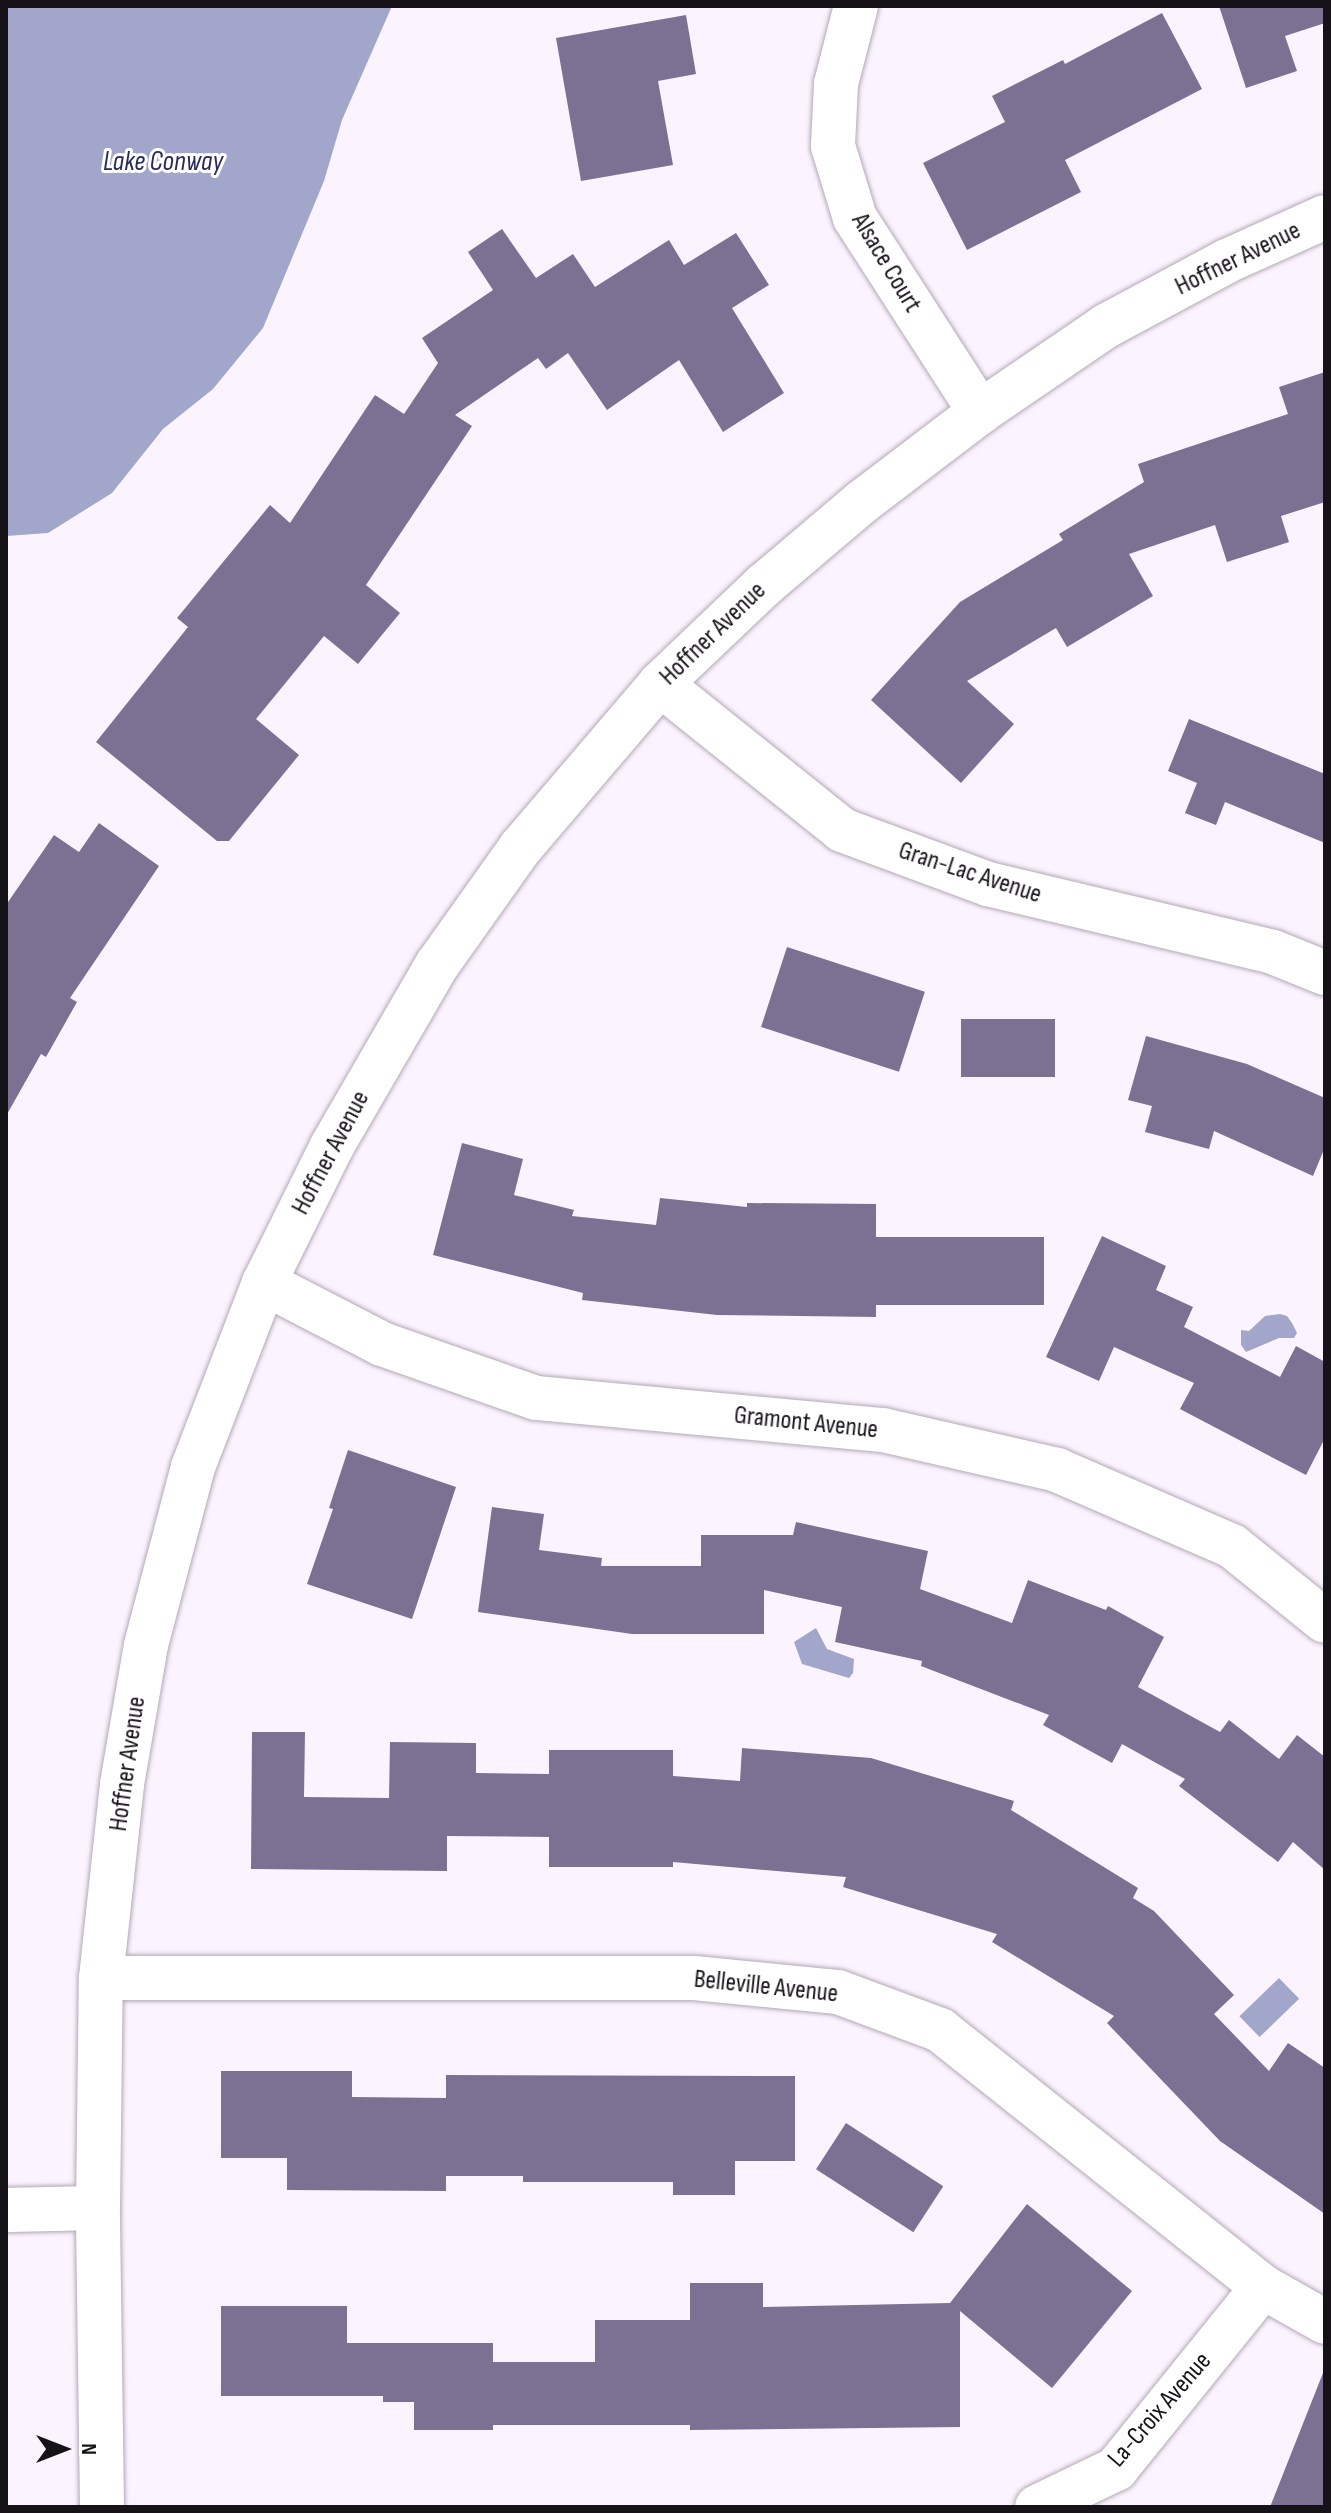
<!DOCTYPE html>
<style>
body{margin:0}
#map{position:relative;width:1331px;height:2513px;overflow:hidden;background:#fbf3fe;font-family:"Sofia Sans Condensed",sans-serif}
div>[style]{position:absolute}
.water>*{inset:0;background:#a2a6cb;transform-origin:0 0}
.building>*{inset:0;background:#7c7193;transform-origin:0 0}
.roads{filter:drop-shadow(0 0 2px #b3a9b6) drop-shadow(0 0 2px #b3a9b6)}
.minor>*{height:44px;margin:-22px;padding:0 22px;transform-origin:22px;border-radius:22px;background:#fff}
.secondary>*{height:44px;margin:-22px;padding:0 22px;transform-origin:22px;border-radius:22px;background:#fff}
span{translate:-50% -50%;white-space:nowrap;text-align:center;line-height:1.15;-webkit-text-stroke:6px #fff;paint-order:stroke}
.street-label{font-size:26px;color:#161318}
.water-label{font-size:28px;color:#282a59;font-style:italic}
.frame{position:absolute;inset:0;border:8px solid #161318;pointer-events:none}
.north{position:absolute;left:24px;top:2409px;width:80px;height:80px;-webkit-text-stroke:6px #fff;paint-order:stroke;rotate:90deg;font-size:22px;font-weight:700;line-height:32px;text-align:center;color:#161318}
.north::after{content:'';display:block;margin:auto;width:28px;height:36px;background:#161318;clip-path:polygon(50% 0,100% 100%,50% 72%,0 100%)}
</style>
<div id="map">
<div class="water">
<i style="clip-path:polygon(6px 6px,392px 6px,342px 120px,324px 181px,263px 328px,213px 389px,163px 429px,112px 493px,48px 533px,6px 536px)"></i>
<i style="clip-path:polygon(1280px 1314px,1287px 1316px,1292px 1323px,1297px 1333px,1294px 1338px,1279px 1338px,1246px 1352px,1241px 1345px,1241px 1330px,1249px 1331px,1265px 1316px)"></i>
<i style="clip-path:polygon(816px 1628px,827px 1649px,854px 1659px,853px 1673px,849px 1678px,802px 1664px,794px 1642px)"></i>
<i style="left:1279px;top:1978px;width:29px;height:55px;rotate:46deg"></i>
</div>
<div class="building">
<i style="clip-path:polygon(1219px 6px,1325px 6px,1325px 23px,1285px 36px,1297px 71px,1246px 88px)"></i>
<i style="clip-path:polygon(1162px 13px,1202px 89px,1065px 160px,1081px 192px,967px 250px,923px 163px,1005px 122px,992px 96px,1063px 60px,1065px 64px)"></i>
<i style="clip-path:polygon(686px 15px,696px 74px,658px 81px,673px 165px,581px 181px,556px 38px)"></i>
<i style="clip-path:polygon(502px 229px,536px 278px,573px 254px,595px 287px,669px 240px,684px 265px,736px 233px,769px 285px,732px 308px,784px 393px,723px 432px,679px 360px,607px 410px,568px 353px,546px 369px,538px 358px,455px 415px,472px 426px,366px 585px,400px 613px,358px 664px,324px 636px,256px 719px,299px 755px,229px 841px,217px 841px,96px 742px,188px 627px,177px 618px,270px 505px,290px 523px,375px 395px,404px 414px,438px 363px,422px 338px,493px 290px,468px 252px)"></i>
<i style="clip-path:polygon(1325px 372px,1325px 502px,1281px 516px,1289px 542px,1227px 562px,1215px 525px,1129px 554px,1153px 596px,1067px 647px,1056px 628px,967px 681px,1014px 724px,961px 783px,871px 700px,960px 602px,1063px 540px,1059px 534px,1144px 482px,1138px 464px,1288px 414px,1279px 387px)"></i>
<i style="clip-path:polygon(1189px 719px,1325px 774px,1325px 843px,1225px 802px,1216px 825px,1185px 813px,1197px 783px,1168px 771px)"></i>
<i style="clip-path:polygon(99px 823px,159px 866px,70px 998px,77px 1002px,46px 1057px,41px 1054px,6px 1116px,6px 905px,54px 835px,79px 852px)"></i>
<i style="left:787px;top:947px;width:145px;height:84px;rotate:18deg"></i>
<i style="left:961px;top:1019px;width:94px;height:58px"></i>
<i style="clip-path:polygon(1146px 1036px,1247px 1064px,1325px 1098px,1325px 1147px,1313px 1176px,1214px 1131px,1209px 1149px,1145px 1132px,1152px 1106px,1128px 1100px)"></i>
<i style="clip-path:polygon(462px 1143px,523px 1159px,514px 1195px,574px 1210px,572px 1216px,656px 1225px,660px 1198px,747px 1207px,747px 1203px,876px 1204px,876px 1237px,1044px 1237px,1044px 1305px,876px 1305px,876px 1317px,717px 1315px,582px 1300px,583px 1293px,433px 1255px)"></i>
<i style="clip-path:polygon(1102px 1236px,1166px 1266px,1156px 1290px,1193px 1307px,1184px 1327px,1280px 1377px,1296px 1346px,1325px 1362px,1325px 1438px,1306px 1475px,1180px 1409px,1194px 1383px,1114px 1347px,1099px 1381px,1046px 1357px)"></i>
<i style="clip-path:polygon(348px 1450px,456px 1487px,412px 1619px,307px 1584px,333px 1509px,329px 1508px)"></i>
<i style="clip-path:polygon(492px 1507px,544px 1514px,539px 1550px,602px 1558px,601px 1566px,701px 1566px,701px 1535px,793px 1535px,796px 1522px,928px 1551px,920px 1589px,1012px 1623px,1028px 1580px,1106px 1610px,1108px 1606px,1164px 1637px,1138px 1687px,1220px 1732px,1229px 1720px,1279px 1759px,1297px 1735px,1325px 1757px,1325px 1870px,1293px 1842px,1278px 1862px,1179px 1786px,1185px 1779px,1122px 1744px,1112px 1763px,1043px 1725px,1049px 1715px,921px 1666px,922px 1661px,835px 1642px,842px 1607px,764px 1590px,764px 1634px,632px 1634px,478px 1612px)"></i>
<i style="clip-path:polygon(252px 1732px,305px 1732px,304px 1797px,389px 1798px,390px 1742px,476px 1743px,476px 1773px,549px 1774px,549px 1750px,673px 1750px,673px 1776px,740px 1781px,742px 1748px,871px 1758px,1014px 1801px,1011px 1810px,1138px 1888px,1133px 1898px,1154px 1911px,1234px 1995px,1214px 2014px,1269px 2071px,1288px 2043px,1325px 2068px,1325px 2214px,1220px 2141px,1107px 2023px,1114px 2016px,992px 1942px,997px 1934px,843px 1887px,846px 1877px,673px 1862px,673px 1867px,549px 1867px,549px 1837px,447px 1836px,447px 1871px,251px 1869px)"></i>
<i style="clip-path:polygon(221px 2071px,352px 2071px,352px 2097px,446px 2098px,446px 2075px,795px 2076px,795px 2161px,735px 2161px,735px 2195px,673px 2195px,673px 2182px,523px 2182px,523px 2176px,446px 2176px,446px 2191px,287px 2190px,287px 2158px,221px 2158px)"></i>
<i style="left:846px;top:2123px;width:116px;height:55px;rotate:33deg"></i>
<i style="clip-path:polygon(1027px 2204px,1132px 2291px,1052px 2388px,960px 2311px,960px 2427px,690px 2430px,690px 2425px,493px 2425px,493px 2430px,414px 2430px,414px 2402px,383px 2402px,383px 2396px,221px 2396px,221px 2306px,347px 2306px,347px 2343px,493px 2343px,493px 2362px,595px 2362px,595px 2320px,690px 2320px,690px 2283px,763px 2283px,763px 2307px,950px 2303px)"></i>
<i style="clip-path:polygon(1323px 2373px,1325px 2507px,1270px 2507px)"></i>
</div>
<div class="roads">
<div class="minor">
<i style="left:856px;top:6px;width:81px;rotate:104.4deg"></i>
<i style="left:836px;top:84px;width:62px;rotate:92.8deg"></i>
<i style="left:833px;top:146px;width:75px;rotate:73deg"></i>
<i style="left:855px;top:218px;width:231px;rotate:57.2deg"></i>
<i style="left:660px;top:684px;width:233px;rotate:38.7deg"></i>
<i style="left:842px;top:830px;width:156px;rotate:20.3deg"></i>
<i style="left:988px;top:884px;width:293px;rotate:13.4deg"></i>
<i style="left:1273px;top:952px;width:56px;rotate:22deg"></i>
<i style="left:264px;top:1283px;width:133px;rotate:27.3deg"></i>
<i style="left:382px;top:1344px;width:163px;rotate:19.3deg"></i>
<i style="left:536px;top:1398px;width:348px;rotate:5.3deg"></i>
<i style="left:883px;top:1430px;width:179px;rotate:12.9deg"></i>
<i style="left:1057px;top:1470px;width:191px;rotate:23.5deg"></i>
<i style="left:1232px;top:1546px;width:119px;rotate:38.9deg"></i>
<i style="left:101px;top:1978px;width:593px"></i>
<i style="left:694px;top:1978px;width:145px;rotate:5.6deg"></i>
<i style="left:838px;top:1992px;width:109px;rotate:20.4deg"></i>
<i style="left:940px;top:2030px;width:413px;rotate:38.5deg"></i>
<i style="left:1263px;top:2287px;width:71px;rotate:29.4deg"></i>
<i style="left:6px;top:2210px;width:92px;rotate:-1.2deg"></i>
<i style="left:1037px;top:2507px;width:88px;rotate:-25.7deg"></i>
<i style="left:1116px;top:2469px;width:234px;rotate:-51.1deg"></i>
</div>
<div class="secondary">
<i style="left:102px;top:2507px;width:299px;rotate:-90.8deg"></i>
<i style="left:98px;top:2208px;width:230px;rotate:-89.3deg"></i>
<i style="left:101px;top:1978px;width:195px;rotate:-83.8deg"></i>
<i style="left:122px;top:1784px;width:141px;rotate:-80.2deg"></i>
<i style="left:146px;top:1645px;width:184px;rotate:-75.2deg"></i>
<i style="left:193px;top:1467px;width:197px;rotate:-68.9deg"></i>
<i style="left:264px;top:1283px;width:153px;rotate:-63.6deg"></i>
<i style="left:332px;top:1146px;width:209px;rotate:-59.9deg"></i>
<i style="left:437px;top:965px;width:145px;rotate:-54.6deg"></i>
<i style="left:521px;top:847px;width:214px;rotate:-49.5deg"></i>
<i style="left:660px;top:684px;width:144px;rotate:-43.6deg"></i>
<i style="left:764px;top:585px;width:128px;rotate:-40.3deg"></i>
<i style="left:862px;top:502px;width:148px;rotate:-37.3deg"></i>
<i style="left:980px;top:412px;width:153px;rotate:-34.3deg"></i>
<i style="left:1106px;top:326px;width:137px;rotate:-28.2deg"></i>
<i style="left:1227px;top:261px;width:107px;rotate:-24.2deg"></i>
</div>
</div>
<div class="street-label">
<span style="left:1238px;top:259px;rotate:-26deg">Hoffner Avenue</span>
<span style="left:886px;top:263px;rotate:59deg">Alsace Court</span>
<span style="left:713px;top:634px;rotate:-44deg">Hoffner Avenue</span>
<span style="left:970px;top:873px;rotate:18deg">Gran-Lac Avenue</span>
<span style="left:331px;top:1153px;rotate:-62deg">Hoffner Avenue</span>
<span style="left:806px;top:1423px;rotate:6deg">Gramont Avenue</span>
<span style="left:128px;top:1764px;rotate:-82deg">Hoffner Avenue</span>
<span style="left:766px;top:1987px;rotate:6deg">Belleville Avenue</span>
<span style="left:1160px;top:2410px;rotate:-49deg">La-Croix Avenue</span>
</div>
<div class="water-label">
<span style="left:163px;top:162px">Lake Conway</span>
</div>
<div class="frame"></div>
<div class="north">N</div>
</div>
